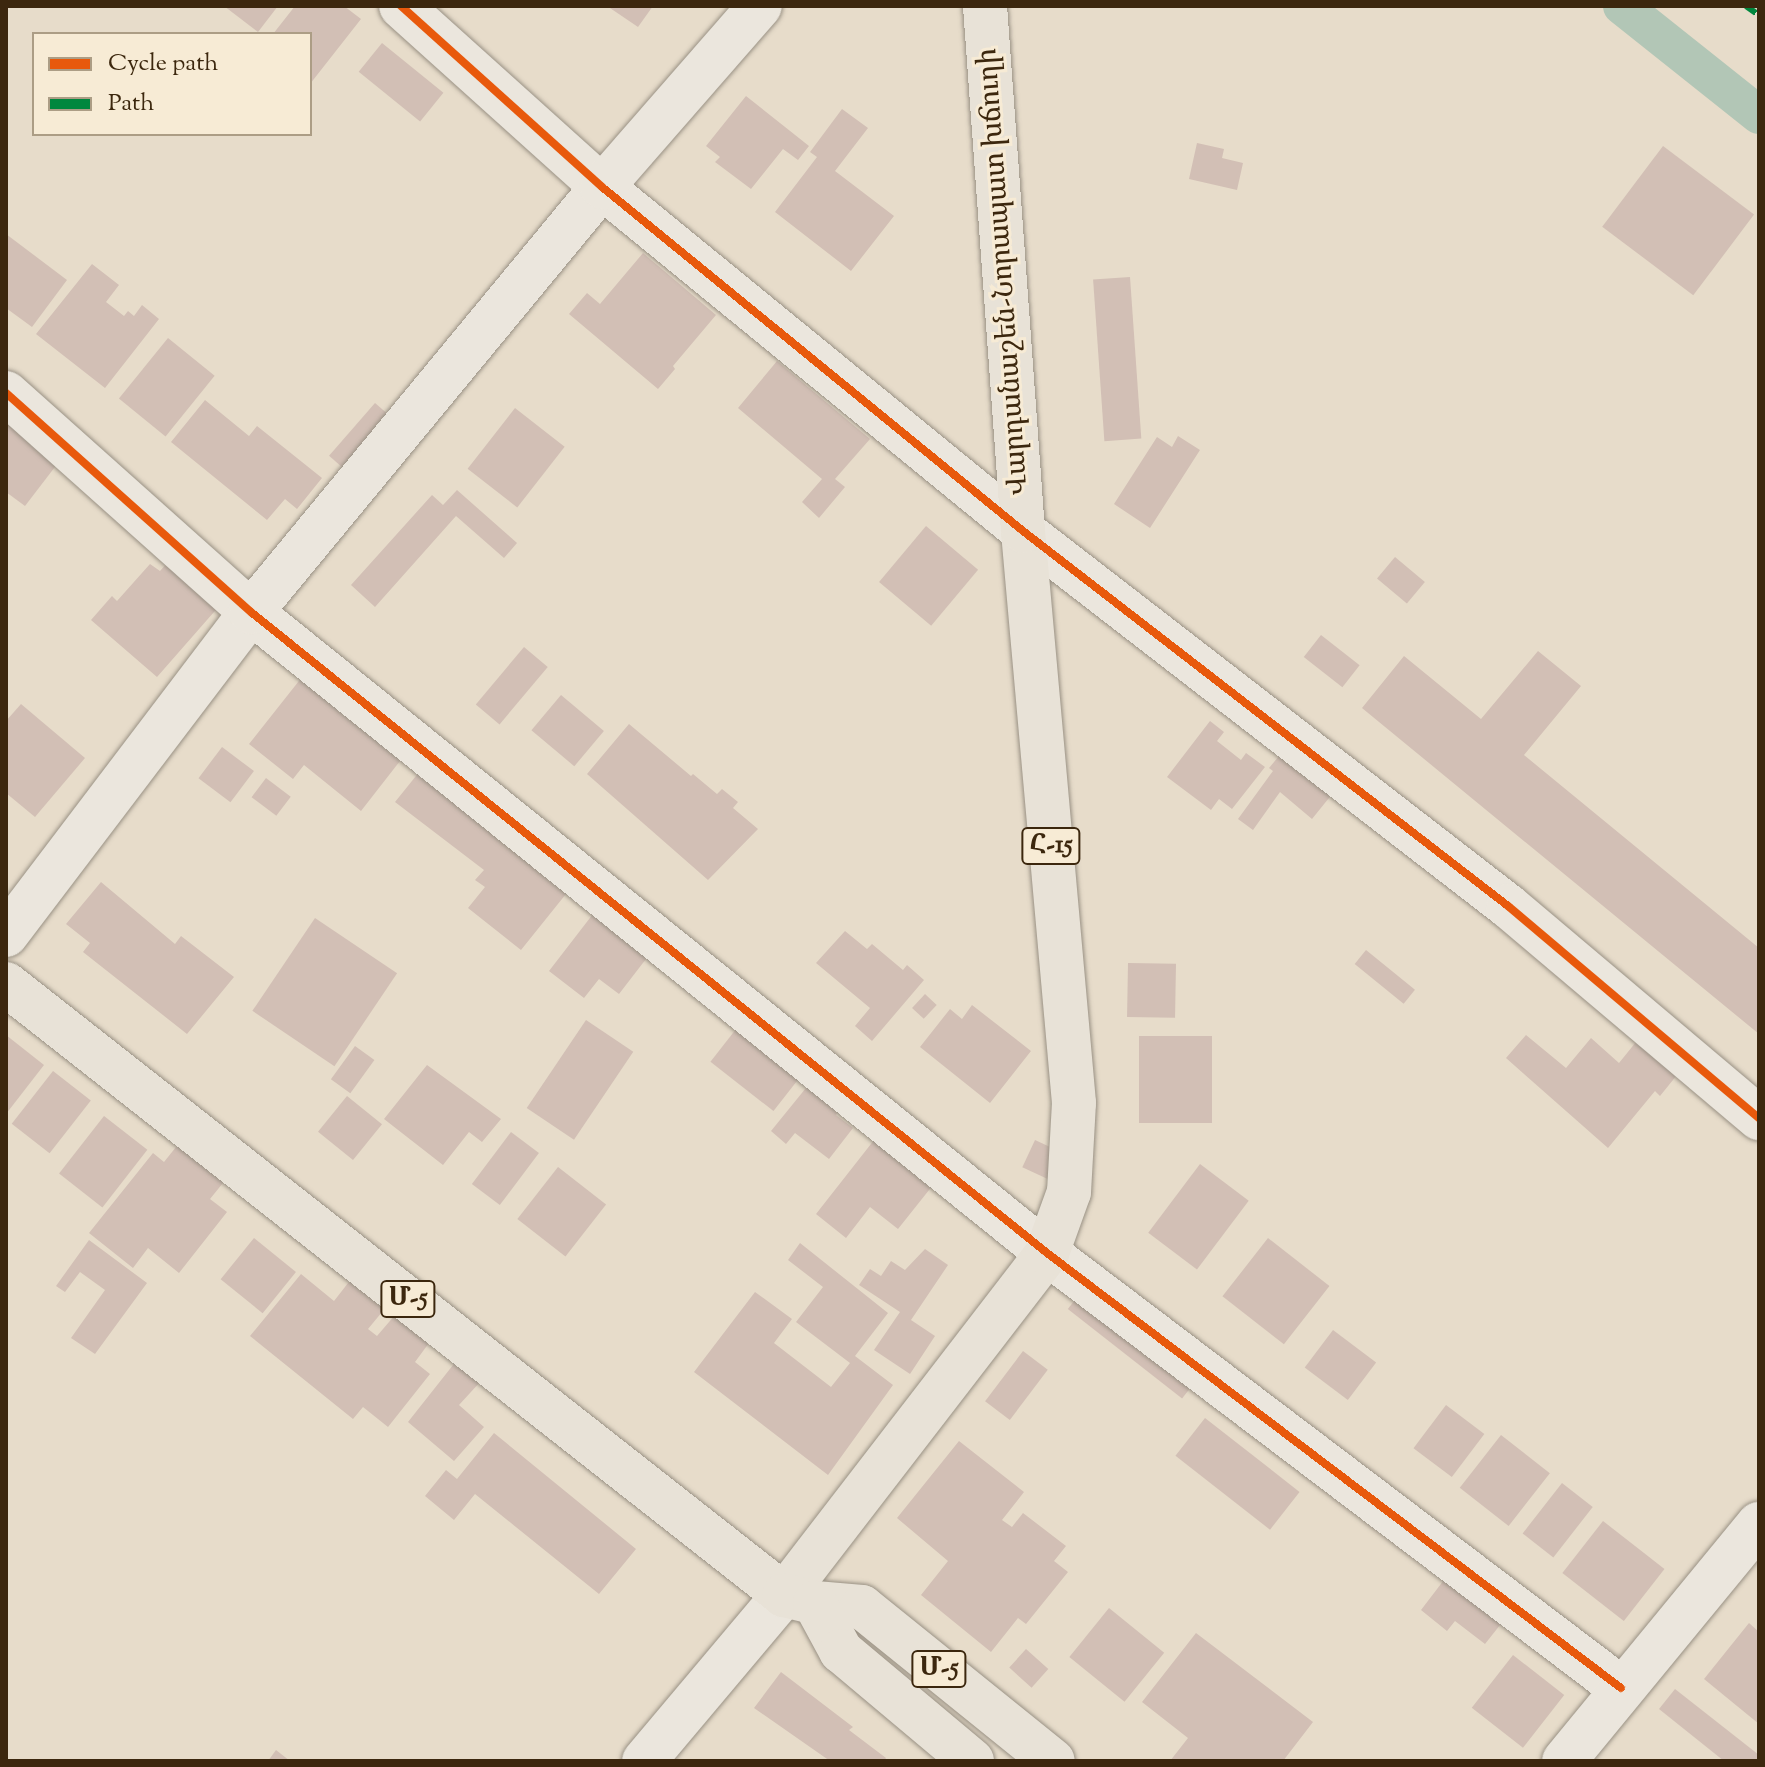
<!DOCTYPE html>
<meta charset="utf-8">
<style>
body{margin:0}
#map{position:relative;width:1765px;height:1767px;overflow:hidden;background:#e7dcca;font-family:"Sorts Mill Goudy","Noto Serif Armenian",serif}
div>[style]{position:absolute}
.canal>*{height:38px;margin:-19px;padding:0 19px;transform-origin:19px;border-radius:19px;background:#b2c6b6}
.building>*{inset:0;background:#d2bfb5;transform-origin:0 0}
.roads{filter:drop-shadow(0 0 2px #999184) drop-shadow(0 0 2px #999184)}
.street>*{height:44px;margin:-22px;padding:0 22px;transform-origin:22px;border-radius:22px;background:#ebe6dd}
.primary>*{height:44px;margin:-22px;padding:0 22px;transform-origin:22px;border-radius:22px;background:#e8e2d7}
.highway>*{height:44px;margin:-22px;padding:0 22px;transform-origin:22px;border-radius:22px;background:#e8e2d7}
.quiet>*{height:6px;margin-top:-3px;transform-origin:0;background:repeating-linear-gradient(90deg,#00873e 0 12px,transparent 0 18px)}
.cycleway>*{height:8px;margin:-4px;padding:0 4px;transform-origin:4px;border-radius:4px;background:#e8590c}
span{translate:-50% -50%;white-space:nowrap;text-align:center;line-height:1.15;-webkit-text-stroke:6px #f7ebd5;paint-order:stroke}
.shield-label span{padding:2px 6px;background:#f7ebd5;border:2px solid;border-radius:6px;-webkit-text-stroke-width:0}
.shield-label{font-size:26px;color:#3c270e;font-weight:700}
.street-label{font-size:28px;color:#3c270e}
.frame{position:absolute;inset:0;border:8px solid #3c270e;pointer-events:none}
.legend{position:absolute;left:32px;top:32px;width:280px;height:104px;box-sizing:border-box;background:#f7ebd5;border:2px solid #ac9d85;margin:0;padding:10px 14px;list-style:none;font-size:24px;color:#3c270e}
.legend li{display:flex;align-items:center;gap:16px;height:40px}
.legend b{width:40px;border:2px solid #ac9d85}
</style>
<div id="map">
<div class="canal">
<i style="left:1622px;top:6px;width:175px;rotate:38.5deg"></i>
</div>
<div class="building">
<i style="clip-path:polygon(224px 6px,278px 6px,258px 32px)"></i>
<i style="clip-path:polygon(295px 6px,344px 6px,361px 19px,310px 84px,310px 34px,273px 34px)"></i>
<i style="clip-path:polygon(607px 6px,653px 6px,638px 27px)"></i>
<i style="left:382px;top:43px;width:79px;height:37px;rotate:39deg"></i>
<i style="clip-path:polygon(746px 96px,809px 146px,798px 160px,783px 149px,751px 189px,715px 162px,720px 157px,706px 146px)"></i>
<i style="clip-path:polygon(842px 109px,868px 128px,835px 171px,894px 216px,851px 271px,775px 212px,817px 157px,810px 152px)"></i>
<i style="clip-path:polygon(1197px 143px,1224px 149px,1222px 158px,1243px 163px,1237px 190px,1189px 179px)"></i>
<i style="left:1663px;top:146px;width:114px;height:101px;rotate:37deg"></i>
<i style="clip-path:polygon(6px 234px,67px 280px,32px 327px,6px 308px)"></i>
<i style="clip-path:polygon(643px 253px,716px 315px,673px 366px,675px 369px,658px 389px,569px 314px,587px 293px,600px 304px)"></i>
<i style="clip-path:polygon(92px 264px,119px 285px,106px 302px,124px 316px,128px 311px,134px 316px,142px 305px,159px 319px,105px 388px,36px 334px)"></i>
<i style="left:1130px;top:277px;width:162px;height:37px;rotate:86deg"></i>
<i style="left:168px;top:338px;width:60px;height:78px;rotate:39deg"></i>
<i style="clip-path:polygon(777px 361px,870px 439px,835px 479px,845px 487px,819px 518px,802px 502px,822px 479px,738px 408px)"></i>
<i style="clip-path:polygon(205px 400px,249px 436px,257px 426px,322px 478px,297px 509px,285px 499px,267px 520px,171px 442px)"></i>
<i style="left:375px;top:403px;width:28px;height:70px;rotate:41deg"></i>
<i style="left:515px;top:408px;width:63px;height:77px;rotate:38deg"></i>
<i style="clip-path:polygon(6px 423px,58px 463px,25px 506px,6px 492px)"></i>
<i style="clip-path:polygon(1178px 436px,1200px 450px,1150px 528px,1114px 504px,1157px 437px,1172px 447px)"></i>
<i style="clip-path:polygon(457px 490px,517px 543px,504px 558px,456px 516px,375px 607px,351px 585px,432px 495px,443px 505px)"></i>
<i style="left:926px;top:526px;width:68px;height:73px;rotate:40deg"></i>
<i style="left:1395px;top:557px;width:39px;height:28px;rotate:40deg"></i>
<i style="clip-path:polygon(170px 560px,221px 604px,157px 677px,91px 620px,112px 596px,117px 601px,150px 564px,160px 571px)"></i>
<i style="left:1321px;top:635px;width:49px;height:28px;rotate:38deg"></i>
<i style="left:524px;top:647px;width:31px;height:75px;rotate:40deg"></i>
<i style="clip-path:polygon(1538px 651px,1581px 686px,1524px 755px,1759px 948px,1759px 1034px,1362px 708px,1404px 656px,1481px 719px)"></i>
<i style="clip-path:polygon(306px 672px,407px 752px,361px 811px,304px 765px,293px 779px,249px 744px)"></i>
<i style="left:561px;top:695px;width:56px;height:46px;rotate:40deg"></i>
<i style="clip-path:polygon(21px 704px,85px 758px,35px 817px,6px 793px,6px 721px)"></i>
<i style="clip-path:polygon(1210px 721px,1224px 732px,1217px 741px,1241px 760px,1246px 753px,1265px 767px,1232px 809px,1219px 799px,1211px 810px,1167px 777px)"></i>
<i style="clip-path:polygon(629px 724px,691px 776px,693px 774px,717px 794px,722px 789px,738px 802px,733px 808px,758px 829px,708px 880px,587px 774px)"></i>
<i style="clip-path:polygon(1295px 737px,1333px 793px,1312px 819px,1280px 792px,1253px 830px,1238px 819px,1273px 771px,1269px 768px)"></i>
<i style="left:222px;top:747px;width:40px;height:39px;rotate:37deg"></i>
<i style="clip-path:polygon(424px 766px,574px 884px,521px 950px,468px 908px,485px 887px,475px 880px,484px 870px,395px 802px)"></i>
<i style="left:266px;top:778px;width:31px;height:24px;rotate:37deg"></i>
<i style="clip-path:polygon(101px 882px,175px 944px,181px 936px,234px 977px,187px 1034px,83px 952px,90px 943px,66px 924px)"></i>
<i style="clip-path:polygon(593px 914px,656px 946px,619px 994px,599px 979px,584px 998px,549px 971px)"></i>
<i style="left:315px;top:918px;width:99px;height:112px;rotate:34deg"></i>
<i style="clip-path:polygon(845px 931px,867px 949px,872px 944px,903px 970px,907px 965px,924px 980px,872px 1041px,855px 1026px,870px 1008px,816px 963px)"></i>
<i style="left:1366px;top:950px;width:63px;height:18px;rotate:39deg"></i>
<i style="left:1128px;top:963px;width:48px;height:54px;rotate:1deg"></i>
<i style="left:925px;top:994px;width:16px;height:19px;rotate:43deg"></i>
<i style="clip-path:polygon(972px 1005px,1031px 1051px,990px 1103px,920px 1047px,950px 1009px,962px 1019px)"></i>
<i style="left:586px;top:1020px;width:57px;height:106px;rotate:34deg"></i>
<i style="left:740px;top:1024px;width:80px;height:48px;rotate:38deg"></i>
<i style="clip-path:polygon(6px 1035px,44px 1065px,6px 1114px)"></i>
<i style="clip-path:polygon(1526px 1035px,1566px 1068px,1591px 1038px,1619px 1063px,1636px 1042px,1677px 1075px,1660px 1096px,1655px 1091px,1608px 1148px,1506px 1058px)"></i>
<i style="left:1212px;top:1036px;width:87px;height:73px;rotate:90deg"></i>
<i style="left:355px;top:1046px;width:24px;height:41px;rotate:36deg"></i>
<i style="clip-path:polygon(427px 1065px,501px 1119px,482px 1142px,469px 1132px,443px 1165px,384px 1119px)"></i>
<i style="left:53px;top:1071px;width:48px;height:67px;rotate:38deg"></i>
<i style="clip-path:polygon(810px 1083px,841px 1108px,836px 1115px,853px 1128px,829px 1159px,795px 1133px,786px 1144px,771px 1131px)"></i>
<i style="left:347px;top:1096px;width:45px;height:46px;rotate:39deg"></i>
<i style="left:104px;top:1116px;width:55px;height:73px;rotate:38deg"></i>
<i style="left:511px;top:1132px;width:35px;height:65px;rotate:37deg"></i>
<i style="clip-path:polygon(878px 1135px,937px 1180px,898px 1229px,870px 1207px,846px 1238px,816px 1214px)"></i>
<i style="left:1035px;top:1140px;width:31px;height:30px;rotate:25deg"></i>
<i style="clip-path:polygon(180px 1142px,227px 1178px,210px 1199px,227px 1212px,179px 1273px,148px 1248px,133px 1268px,89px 1233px,153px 1153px,164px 1162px)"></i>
<i style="left:1200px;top:1164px;width:61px;height:86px;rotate:37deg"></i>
<i style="left:558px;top:1167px;width:61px;height:66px;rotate:38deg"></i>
<i style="left:254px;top:1238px;width:54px;height:53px;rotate:39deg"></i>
<i style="left:1268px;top:1238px;width:78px;height:74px;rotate:38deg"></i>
<i style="clip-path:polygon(89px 1240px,147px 1283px,95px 1354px,71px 1338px,105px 1290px,80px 1272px,65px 1292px,56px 1286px)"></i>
<i style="clip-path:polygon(800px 1243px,888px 1313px,855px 1356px,893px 1385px,828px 1475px,694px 1372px,755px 1292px,792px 1319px,774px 1343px,831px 1387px,850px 1363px,796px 1322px,823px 1287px,788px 1260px)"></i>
<i style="clip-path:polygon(925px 1249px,948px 1265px,911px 1320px,935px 1336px,910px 1374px,874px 1350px,900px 1312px,859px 1285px,870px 1269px,881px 1276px,891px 1261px,905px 1270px)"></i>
<i style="clip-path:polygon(301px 1274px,334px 1301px,352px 1278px,387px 1306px,368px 1329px,377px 1336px,395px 1315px,429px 1343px,415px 1362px,430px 1374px,388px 1427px,363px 1407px,353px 1419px,250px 1336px)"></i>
<i style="left:1082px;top:1291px;width:145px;height:23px;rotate:38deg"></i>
<i style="left:1333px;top:1330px;width:54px;height:47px;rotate:37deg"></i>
<i style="left:1023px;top:1351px;width:31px;height:63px;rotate:37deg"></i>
<i style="clip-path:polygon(457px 1360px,481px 1381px,459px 1405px,484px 1427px,454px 1461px,408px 1422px)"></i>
<i style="left:1446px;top:1405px;width:48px;height:54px;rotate:37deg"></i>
<i style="left:1205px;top:1418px;width:120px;height:48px;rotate:38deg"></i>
<i style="clip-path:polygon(494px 1433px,636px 1549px,599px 1594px,475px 1494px,454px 1520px,425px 1496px,446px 1470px,457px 1479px)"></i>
<i style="left:1501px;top:1435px;width:62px;height:67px;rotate:38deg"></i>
<i style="clip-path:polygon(959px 1441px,1024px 1492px,1002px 1520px,1012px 1527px,1023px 1513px,1066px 1546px,1054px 1561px,1068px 1572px,1026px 1624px,1018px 1618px,991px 1652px,921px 1595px,948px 1561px,897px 1518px)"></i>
<i style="left:1562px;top:1483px;width:39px;height:64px;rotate:38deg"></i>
<i style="left:1603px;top:1521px;width:78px;height:66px;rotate:38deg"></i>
<i style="clip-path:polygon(1447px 1576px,1504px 1620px,1485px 1644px,1455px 1621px,1447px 1631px,1421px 1610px)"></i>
<i style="left:1109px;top:1608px;width:71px;height:63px;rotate:39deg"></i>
<i style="clip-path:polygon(1749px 1623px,1759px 1632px,1759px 1724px,1704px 1679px)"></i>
<i style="clip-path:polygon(1196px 1633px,1313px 1722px,1283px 1761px,1170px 1761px,1188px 1738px,1142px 1702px)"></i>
<i style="left:1026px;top:1649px;width:30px;height:25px;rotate:42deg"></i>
<i style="left:1513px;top:1655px;width:65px;height:67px;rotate:38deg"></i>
<i style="clip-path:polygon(781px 1672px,853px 1727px,849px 1730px,886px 1758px,884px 1761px,830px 1761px,754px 1708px)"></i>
<i style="clip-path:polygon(1675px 1689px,1759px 1755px,1759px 1761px,1724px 1761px,1659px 1709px)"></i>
<i style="clip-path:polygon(276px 1750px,290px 1761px,268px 1761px)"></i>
</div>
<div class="roads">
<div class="street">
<i style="left:401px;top:6px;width:270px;rotate:42deg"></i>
<i style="left:602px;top:187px;width:544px;rotate:39.25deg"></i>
<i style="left:1023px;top:531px;width:613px;rotate:37.71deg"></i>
<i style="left:1508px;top:906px;width:329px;rotate:40.2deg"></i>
<i style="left:6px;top:393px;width:329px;rotate:41.8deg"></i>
<i style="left:251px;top:612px;width:1022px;rotate:38.84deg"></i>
<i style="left:1047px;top:1253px;width:720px;rotate:37.16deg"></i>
<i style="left:6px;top:935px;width:405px;rotate:-52.8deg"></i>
<i style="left:251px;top:612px;width:551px;rotate:-50.45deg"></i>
<i style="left:602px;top:187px;width:240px;rotate:-48.9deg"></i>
<i style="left:644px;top:1761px;width:217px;rotate:-49.9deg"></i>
<i style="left:1564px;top:1761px;width:307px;rotate:-50.6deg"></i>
</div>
<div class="primary">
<i style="left:784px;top:1595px;width:431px;rotate:-52.4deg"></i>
<i style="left:1047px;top:1253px;width:65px;rotate:-70.2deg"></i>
<i style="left:1069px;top:1192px;width:89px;rotate:-86.8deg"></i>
<i style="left:1074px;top:1103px;width:574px;rotate:-95.1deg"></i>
<i style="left:1023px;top:531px;width:526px;rotate:-94.14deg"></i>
</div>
<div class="highway">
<i style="left:6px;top:984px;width:989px;rotate:38.14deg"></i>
<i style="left:784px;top:1595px;width:32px;rotate:14deg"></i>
<i style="left:815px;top:1603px;width:47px;rotate:4.9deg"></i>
<i style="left:862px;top:1607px;width:245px;rotate:38.9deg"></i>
<i style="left:815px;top:1603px;width:55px;rotate:61.6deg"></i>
<i style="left:841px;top:1651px;width:171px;rotate:40deg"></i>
</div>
</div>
<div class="quiet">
<i style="left:1746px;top:6px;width:16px;rotate:35deg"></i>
</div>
<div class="cycleway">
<i style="left:401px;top:6px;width:270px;rotate:42deg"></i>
<i style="left:602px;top:187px;width:544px;rotate:39.25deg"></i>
<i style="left:1023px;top:531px;width:613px;rotate:37.71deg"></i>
<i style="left:1508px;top:906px;width:329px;rotate:40.2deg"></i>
<i style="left:6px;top:393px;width:329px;rotate:41.8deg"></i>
<i style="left:251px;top:612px;width:1022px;rotate:38.84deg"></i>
<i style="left:1047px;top:1253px;width:720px;rotate:37.16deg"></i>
</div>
<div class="shield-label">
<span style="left:1051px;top:846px">Հ-15</span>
<span style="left:408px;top:1299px">Մ-5</span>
<span style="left:939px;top:1669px">Մ-5</span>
</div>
<div class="street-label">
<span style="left:1004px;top:272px;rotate:-94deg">Վարդանաշեն-Նորապատ խճուղի</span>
</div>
<div class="frame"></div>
<ul class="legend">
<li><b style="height:10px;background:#e8590c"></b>Cycle path</li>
<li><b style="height:10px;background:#00873e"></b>Path</li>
</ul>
</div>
